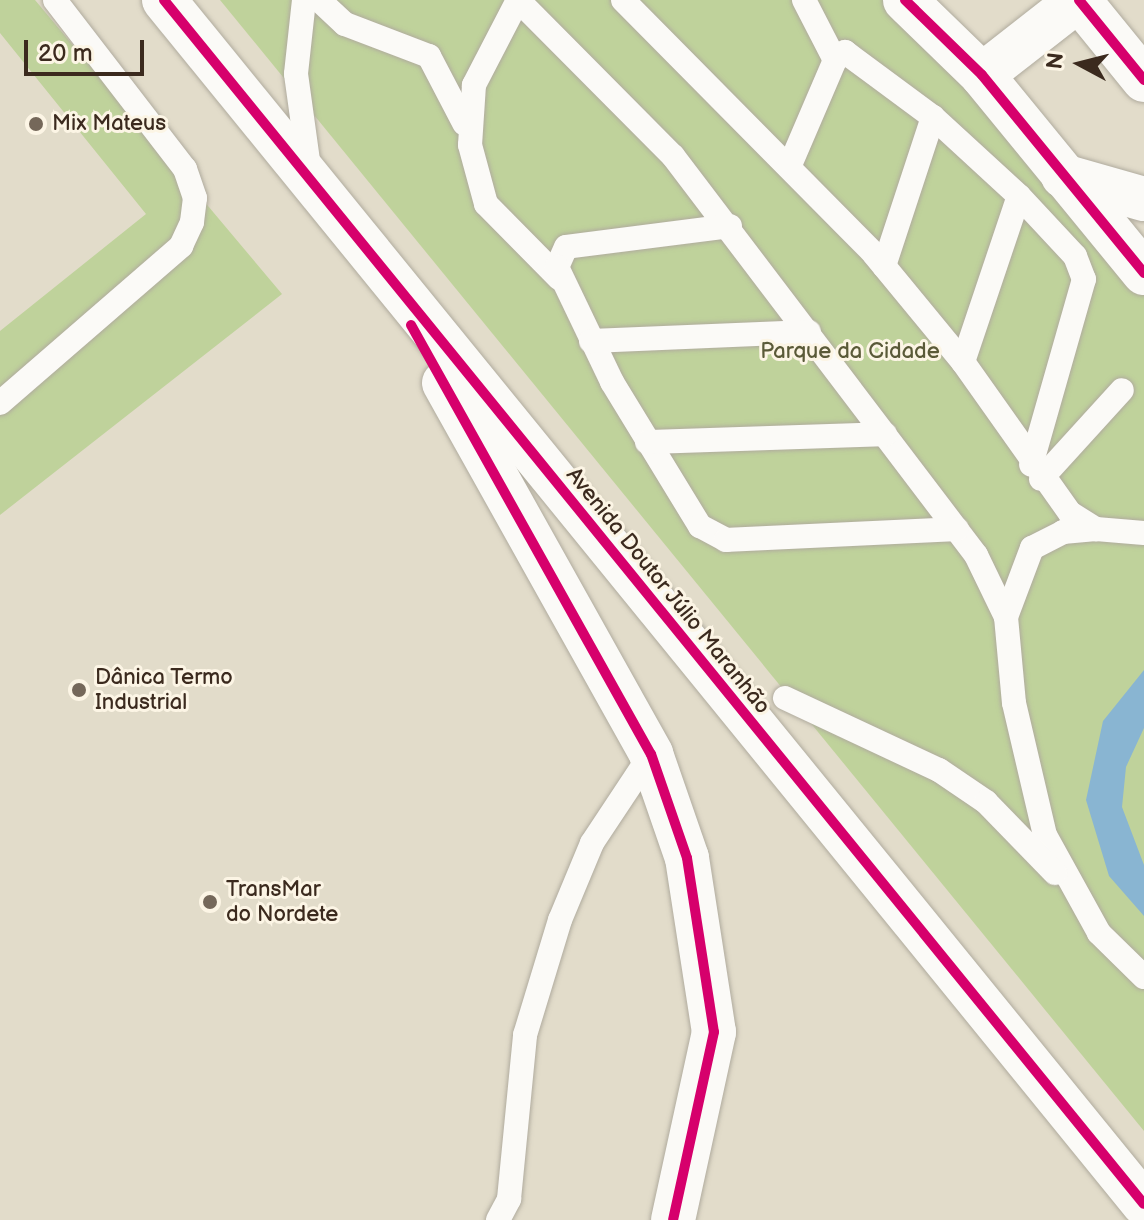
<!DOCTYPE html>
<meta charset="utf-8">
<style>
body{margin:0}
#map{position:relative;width:1144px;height:1220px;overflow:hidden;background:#e2dcca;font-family:"Balsamiq Sans",sans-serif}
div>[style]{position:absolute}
.green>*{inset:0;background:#bfd29b}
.water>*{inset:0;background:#89b5d2}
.roads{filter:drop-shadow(0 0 2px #b0ab9e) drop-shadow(0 0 2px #b0ab9e)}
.service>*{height:24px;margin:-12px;padding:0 12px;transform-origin:12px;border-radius:12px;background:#fbfaf7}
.minor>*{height:44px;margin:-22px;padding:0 22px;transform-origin:22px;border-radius:22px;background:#fbfaf7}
.trunk>*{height:44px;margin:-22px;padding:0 22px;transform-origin:22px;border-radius:22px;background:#fbfaf7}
.cycleway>*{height:10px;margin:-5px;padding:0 5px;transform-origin:5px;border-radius:5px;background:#d6006c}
.dots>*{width:22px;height:22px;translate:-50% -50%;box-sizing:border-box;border:4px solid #fcf5e5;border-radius:50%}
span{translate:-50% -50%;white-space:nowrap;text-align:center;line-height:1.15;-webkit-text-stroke:6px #fcf5e5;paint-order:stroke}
.poi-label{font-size:22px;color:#3b2a1e}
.left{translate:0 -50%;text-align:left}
.park-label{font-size:22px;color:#5a5a38}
.street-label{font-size:22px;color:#3b2a1e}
.north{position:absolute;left:1040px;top:24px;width:80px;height:80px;-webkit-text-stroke:6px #fcf5e5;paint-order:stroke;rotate:277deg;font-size:22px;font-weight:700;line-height:32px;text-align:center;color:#3b2a1e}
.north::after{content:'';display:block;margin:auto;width:28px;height:36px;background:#3b2a1e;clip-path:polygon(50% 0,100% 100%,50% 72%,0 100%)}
.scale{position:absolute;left:24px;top:40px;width:120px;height:36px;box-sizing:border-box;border:4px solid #3b2a1e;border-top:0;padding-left:10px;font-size:24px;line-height:28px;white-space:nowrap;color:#3b2a1e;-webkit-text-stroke:6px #fcf5e5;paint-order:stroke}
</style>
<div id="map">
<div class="green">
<i style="clip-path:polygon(0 0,35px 0,282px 294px,0 515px,0 331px,146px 214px,0 33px)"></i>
<i style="clip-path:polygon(220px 0,886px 0,949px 60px,1144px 293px,1144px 1131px)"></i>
</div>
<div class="water">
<i style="clip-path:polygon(1144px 670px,1144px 728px,1126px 767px,1122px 807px,1144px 865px,1144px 916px,1109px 876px,1086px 800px,1103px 721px)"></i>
</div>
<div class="roads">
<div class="service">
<i style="left:304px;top:0;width:74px;rotate:96.2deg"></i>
<i style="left:296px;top:74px;width:95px;rotate:82.1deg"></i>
<i style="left:319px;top:0;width:35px;rotate:43deg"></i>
<i style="left:345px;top:24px;width:90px;rotate:20.9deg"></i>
<i style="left:429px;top:56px;width:76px;rotate:62.4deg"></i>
<i style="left:518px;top:0;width:220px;rotate:45.2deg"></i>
<i style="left:673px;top:156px;width:501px;rotate:52.79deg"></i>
<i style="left:976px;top:555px;width:69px;rotate:64.2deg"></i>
<i style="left:1006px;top:617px;width:86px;rotate:84.7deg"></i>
<i style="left:1014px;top:703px;width:136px;rotate:76.8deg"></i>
<i style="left:1045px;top:835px;width:112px;rotate:61.1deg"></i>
<i style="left:1099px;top:933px;width:63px;rotate:44.4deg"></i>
<i style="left:518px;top:0;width:96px;rotate:117.4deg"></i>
<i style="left:474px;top:85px;width:60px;rotate:93.8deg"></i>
<i style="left:470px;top:145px;width:61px;rotate:74.8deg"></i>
<i style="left:486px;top:204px;width:104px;rotate:45.4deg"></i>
<i style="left:623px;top:0;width:357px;rotate:45.3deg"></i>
<i style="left:874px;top:254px;width:140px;rotate:50.5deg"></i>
<i style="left:963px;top:362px;width:185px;rotate:54.7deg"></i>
<i style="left:1070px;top:513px;width:31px;rotate:32deg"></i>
<i style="left:1096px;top:529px;width:48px;rotate:4.8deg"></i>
<i style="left:804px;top:0;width:68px;rotate:62.7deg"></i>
<i style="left:790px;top:165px;width:114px;rotate:-66.8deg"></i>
<i style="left:835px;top:60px;width:13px;rotate:-39deg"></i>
<i style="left:845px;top:52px;width:109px;rotate:36.5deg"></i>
<i style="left:730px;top:226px;width:165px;rotate:172.7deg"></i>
<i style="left:566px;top:247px;width:22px;rotate:114deg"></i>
<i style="left:557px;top:267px;width:127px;rotate:64.4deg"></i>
<i style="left:612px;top:382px;width:169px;rotate:58.6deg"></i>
<i style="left:700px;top:526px;width:30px;rotate:28deg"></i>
<i style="left:726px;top:540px;width:231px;rotate:-2.7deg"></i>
<i style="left:884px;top:266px;width:157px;rotate:-71.8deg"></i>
<i style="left:933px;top:117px;width:117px;rotate:42.6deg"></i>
<i style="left:591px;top:341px;width:218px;rotate:-2.4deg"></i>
<i style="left:963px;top:362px;width:175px;rotate:-71.4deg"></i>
<i style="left:1019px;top:196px;width:82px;rotate:47deg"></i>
<i style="left:1075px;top:256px;width:25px;rotate:69deg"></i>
<i style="left:1084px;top:279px;width:193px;rotate:105.9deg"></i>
<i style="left:0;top:403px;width:240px;rotate:-40.9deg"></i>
<i style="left:181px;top:246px;width:26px;rotate:-65deg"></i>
<i style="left:192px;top:222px;width:24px;rotate:-83deg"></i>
<i style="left:195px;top:198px;width:31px;rotate:-109deg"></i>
<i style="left:185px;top:169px;width:213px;rotate:-127.6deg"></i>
<i style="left:647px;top:442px;width:238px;rotate:-1.9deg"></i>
<i style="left:1041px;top:479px;width:120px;rotate:-47.7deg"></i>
<i style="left:1006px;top:617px;width:74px;rotate:-69.4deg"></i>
<i style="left:1032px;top:548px;width:35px;rotate:-27deg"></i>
<i style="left:1063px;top:532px;width:33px;rotate:-5deg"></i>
<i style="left:785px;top:698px;width:170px;rotate:25.1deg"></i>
<i style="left:939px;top:770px;width:57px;rotate:34.2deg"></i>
<i style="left:986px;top:802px;width:99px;rotate:45.8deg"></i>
<i style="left:498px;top:1220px;width:24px;rotate:-62deg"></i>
<i style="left:509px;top:1199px;width:165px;rotate:-84.4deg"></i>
<i style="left:525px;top:1035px;width:120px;rotate:-73.1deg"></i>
<i style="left:560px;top:920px;width:83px;rotate:-67.4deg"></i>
<i style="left:592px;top:843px;width:107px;rotate:-56.5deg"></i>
</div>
<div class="minor">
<i style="left:1079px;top:0;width:103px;rotate:50.9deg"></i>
<i style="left:982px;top:75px;width:122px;rotate:-38deg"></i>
<i style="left:1063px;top:176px;width:84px;rotate:15.9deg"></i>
</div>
<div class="trunk">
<i style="left:164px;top:0;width:1552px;rotate:50.86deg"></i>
<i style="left:905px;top:0;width:107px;rotate:44.2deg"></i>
<i style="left:982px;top:75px;width:256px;rotate:50.7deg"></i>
<i style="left:444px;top:383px;width:425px;rotate:60.8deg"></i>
<i style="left:651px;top:754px;width:110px;rotate:70.9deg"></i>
<i style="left:687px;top:858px;width:176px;rotate:81.2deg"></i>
<i style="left:714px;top:1032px;width:192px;rotate:102.3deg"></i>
</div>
</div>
<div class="cycleway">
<i style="left:164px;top:0;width:1552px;rotate:50.86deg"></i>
<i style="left:905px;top:0;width:107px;rotate:44.2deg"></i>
<i style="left:982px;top:75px;width:256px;rotate:50.7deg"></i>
<i style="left:1079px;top:0;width:103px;rotate:50.9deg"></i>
<i style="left:411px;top:325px;width:492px;rotate:60.8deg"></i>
<i style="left:651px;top:754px;width:110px;rotate:70.9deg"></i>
<i style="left:687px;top:858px;width:176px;rotate:81.2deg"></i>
<i style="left:714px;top:1032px;width:192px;rotate:102.3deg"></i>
</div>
<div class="dots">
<i style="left:36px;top:124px;background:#75685a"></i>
<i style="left:79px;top:690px;background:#75685a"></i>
<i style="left:210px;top:902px;background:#75685a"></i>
</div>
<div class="poi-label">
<span class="left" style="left:52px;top:124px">Mix Mateus</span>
<span class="left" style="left:95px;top:690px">Dânica Termo<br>Industrial</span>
<span class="left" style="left:226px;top:902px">TransMar<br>do Nordete</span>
</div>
<div class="park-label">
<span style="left:850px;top:352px">Parque da Cidade</span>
</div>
<div class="street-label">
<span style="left:668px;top:591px;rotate:51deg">Avenida Doutor Júlio Maranhão</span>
</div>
<div class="north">N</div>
<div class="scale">20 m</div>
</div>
